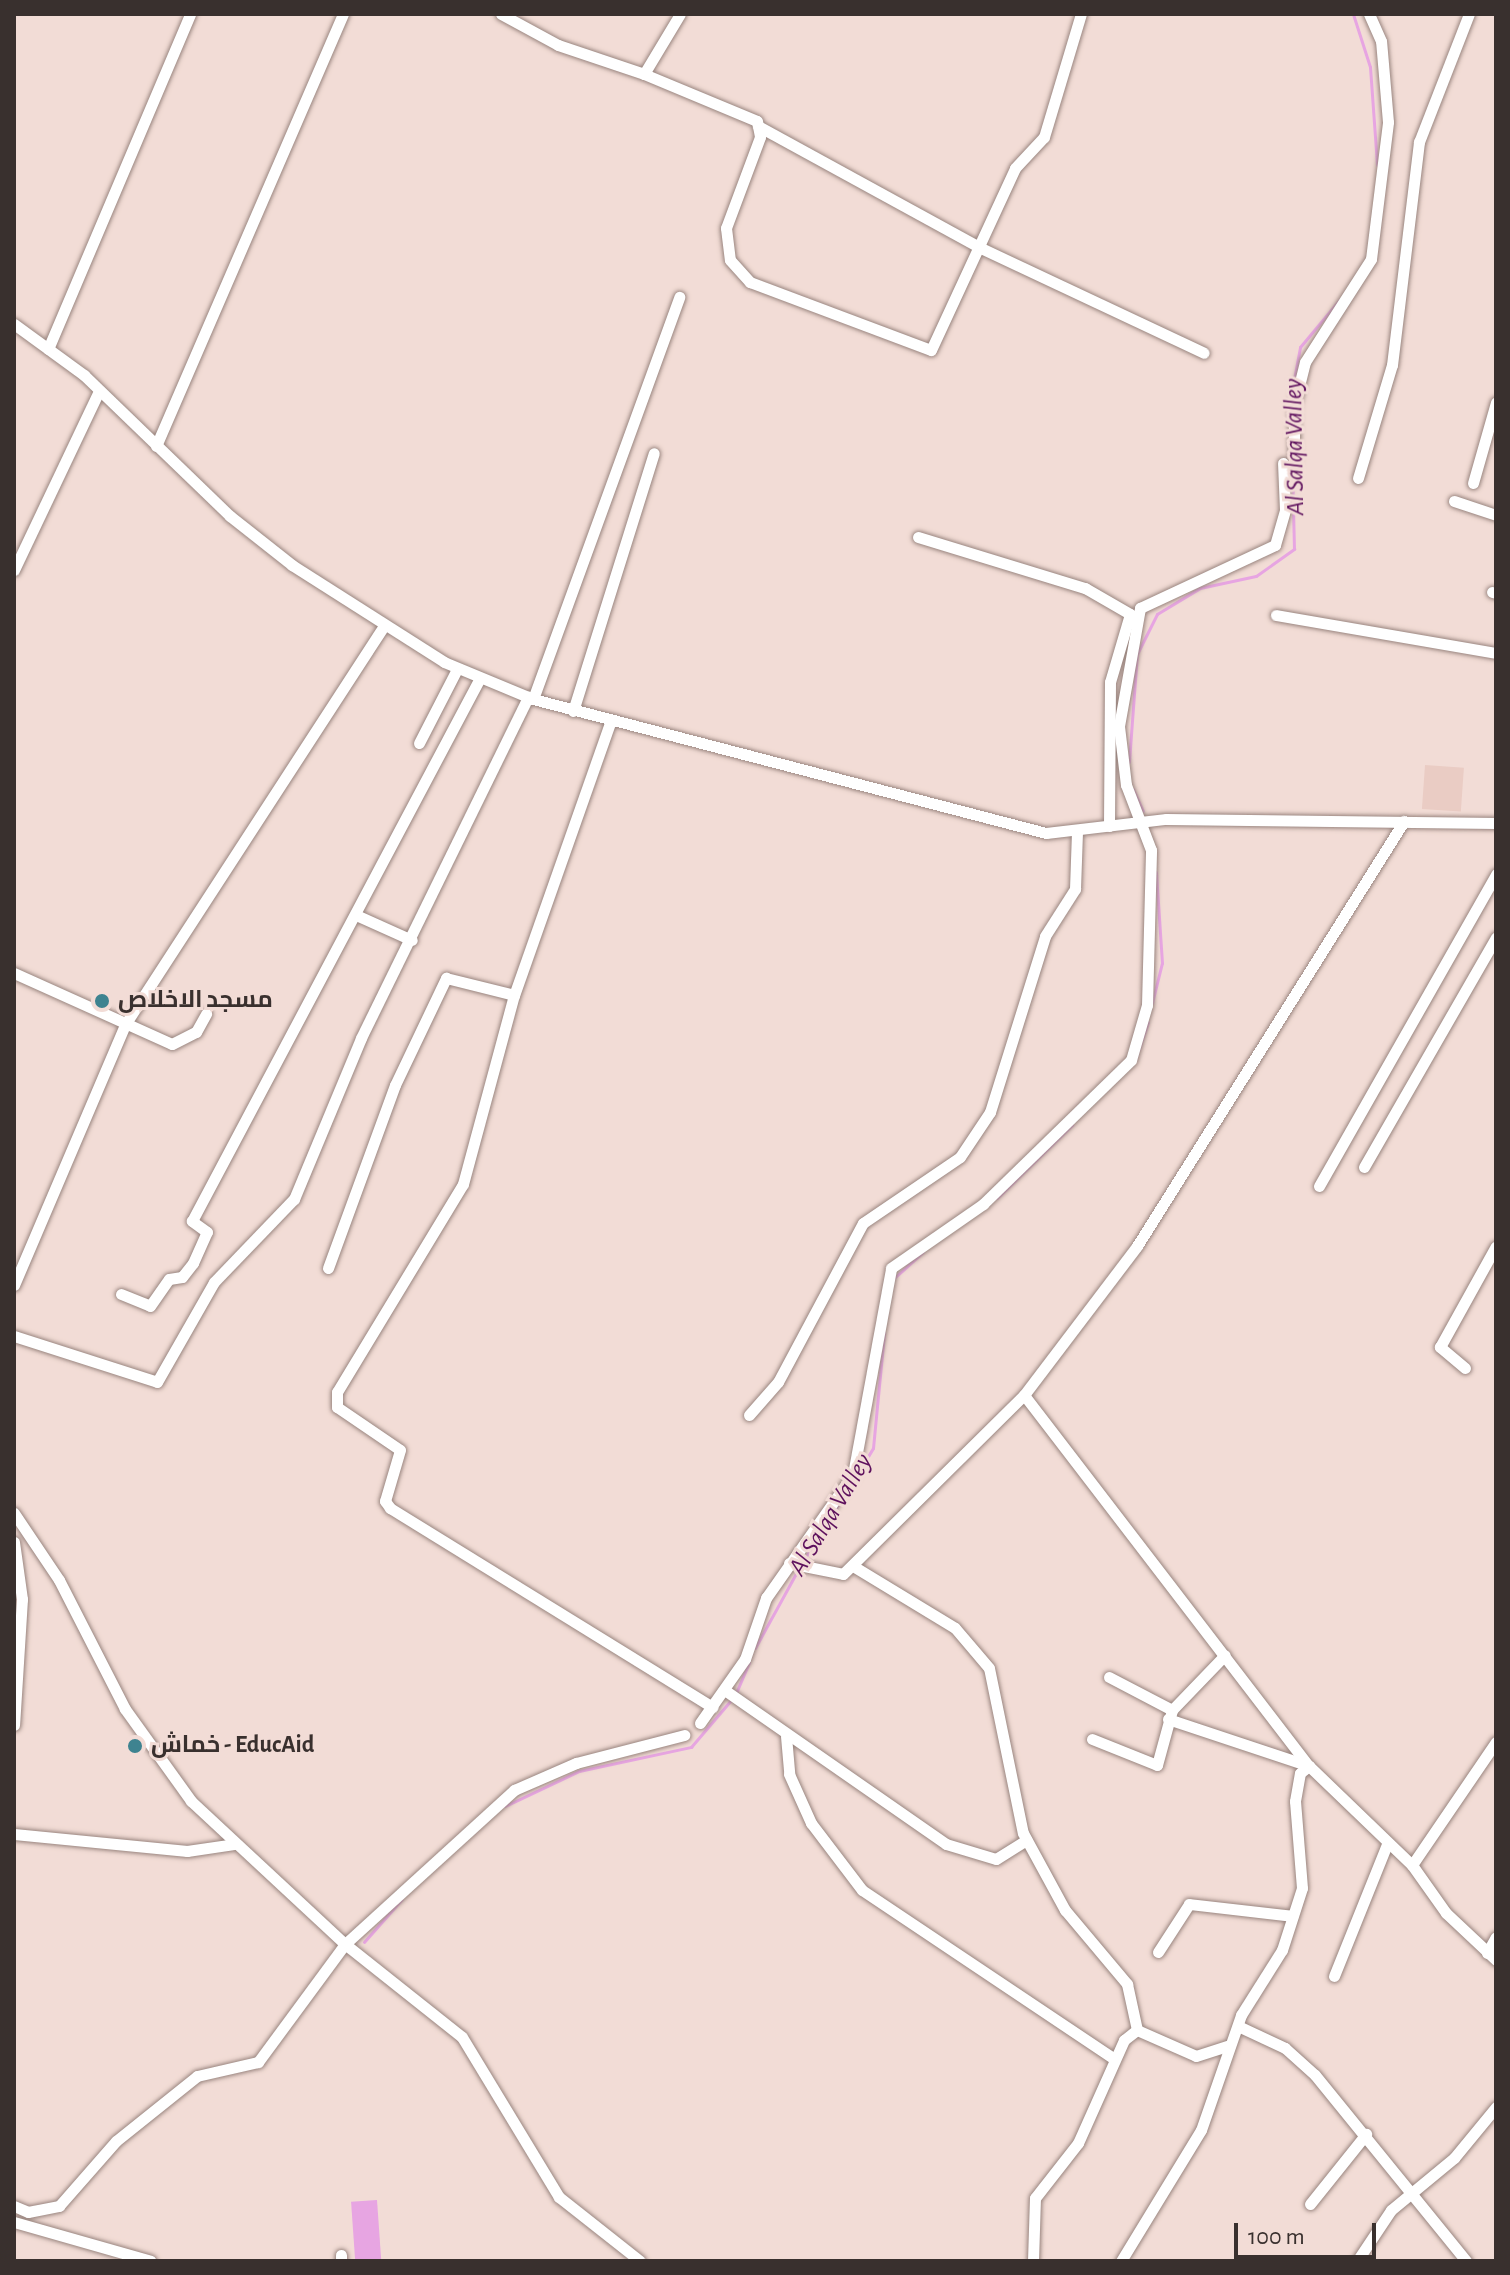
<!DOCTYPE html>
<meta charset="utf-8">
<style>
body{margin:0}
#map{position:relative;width:1510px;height:2275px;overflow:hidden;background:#f2dcd6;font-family:"Alegreya Sans",Cairo,sans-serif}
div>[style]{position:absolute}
.built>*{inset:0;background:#eaccc4;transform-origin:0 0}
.water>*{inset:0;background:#e7a5e2;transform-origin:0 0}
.stream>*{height:3px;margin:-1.5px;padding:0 1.5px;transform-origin:1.5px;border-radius:1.5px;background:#e7a5e2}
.roads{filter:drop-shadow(0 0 2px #99857f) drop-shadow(0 0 2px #99857f)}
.street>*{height:11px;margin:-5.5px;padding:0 5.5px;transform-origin:5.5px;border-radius:5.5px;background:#fff}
.dots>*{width:22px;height:22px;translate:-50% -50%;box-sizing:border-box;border:4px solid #f2dcd6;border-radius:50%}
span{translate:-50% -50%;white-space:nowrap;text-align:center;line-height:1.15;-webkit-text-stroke:6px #f2dcd6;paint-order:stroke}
.poi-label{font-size:24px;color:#39302e;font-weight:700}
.left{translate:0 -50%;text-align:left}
.water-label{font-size:26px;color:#5e115d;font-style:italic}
.frame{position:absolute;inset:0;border:16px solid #39302e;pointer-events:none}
.scale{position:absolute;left:1234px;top:2223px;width:142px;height:36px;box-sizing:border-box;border:4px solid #39302e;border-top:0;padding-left:10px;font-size:24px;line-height:28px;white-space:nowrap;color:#39302e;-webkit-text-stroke:6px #f2dcd6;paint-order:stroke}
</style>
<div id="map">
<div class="built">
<i style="left:1425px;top:765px;width:39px;height:44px;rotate:4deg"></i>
</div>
<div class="water">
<i style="left:377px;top:2200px;width:61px;height:26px;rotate:86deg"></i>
</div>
<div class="stream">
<i style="left:1353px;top:14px;width:56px;rotate:72.2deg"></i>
<i style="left:1370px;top:67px;width:98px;rotate:85.9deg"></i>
<i style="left:1289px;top:406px;width:60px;rotate:-79.4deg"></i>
<i style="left:1300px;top:347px;width:62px;rotate:-50.2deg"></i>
<i style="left:1129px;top:762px;width:108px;rotate:-85.8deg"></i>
<i style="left:1137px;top:654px;width:45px;rotate:-63.4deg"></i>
<i style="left:1157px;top:614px;width:50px;rotate:-31.2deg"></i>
<i style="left:1200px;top:588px;width:57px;rotate:-12.1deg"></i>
<i style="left:1256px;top:576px;width:47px;rotate:-35.4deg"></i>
<i style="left:1294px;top:549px;width:83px;rotate:-91.4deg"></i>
<i style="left:1133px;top:789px;width:24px;rotate:66deg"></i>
<i style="left:1152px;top:1003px;width:41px;rotate:-76deg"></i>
<i style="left:1162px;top:963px;width:91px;rotate:-93.8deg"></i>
<i style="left:1135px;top:1060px;width:40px;rotate:-71.1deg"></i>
<i style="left:997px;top:1198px;width:105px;rotate:-44.2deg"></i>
<i style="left:893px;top:1279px;width:40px;rotate:-42deg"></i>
<i style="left:858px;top:1473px;width:29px;rotate:-59deg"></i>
<i style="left:873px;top:1448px;width:116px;rotate:-84.5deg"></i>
<i style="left:803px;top:1561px;width:68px;rotate:-58.2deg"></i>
<i style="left:755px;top:1648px;width:91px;rotate:-61.2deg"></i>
<i style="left:736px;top:1693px;width:33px;rotate:-67deg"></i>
<i style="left:505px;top:1806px;width:82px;rotate:-25.3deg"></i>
<i style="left:579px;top:1771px;width:115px;rotate:-12.1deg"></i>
<i style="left:691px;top:1747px;width:63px;rotate:-49.5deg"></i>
<i style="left:364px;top:1942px;width:57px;rotate:-48.5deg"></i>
</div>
<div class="roads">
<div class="street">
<i style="left:501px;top:14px;width:65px;rotate:28.5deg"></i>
<i style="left:558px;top:45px;width:91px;rotate:18.6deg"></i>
<i style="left:680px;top:14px;width:70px;rotate:121deg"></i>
<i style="left:644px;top:74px;width:122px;rotate:22.6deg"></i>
<i style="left:757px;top:121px;width:16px;rotate:79deg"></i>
<i style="left:760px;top:137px;width:97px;rotate:110.5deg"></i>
<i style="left:726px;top:228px;width:32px;rotate:83deg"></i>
<i style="left:730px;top:260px;width:30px;rotate:48deg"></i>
<i style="left:750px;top:282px;width:193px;rotate:20.6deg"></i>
<i style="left:931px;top:350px;width:200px;rotate:-65.2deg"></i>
<i style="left:1015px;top:168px;width:42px;rotate:-46.9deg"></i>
<i style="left:1044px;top:137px;width:128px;rotate:-73.3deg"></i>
<i style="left:758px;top:126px;width:254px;rotate:28.7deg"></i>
<i style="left:981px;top:248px;width:246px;rotate:25.2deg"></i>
<i style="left:14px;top:324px;width:87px;rotate:36.1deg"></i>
<i style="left:84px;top:375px;width:203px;rotate:44deg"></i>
<i style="left:230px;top:516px;width:79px;rotate:38.3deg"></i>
<i style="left:292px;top:565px;width:180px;rotate:32.5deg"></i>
<i style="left:444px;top:662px;width:96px;rotate:22.6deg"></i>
<i style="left:533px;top:699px;width:530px;rotate:14.64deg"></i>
<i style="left:1046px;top:833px;width:121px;rotate:-6.7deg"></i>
<i style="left:1166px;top:819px;width:330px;rotate:0.7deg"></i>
<i style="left:48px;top:349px;width:364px;rotate:-67deg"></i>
<i style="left:156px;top:446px;width:471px;rotate:-66.6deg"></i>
<i style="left:1294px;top:463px;width:57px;rotate:-90deg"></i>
<i style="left:1294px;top:406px;width:45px;rotate:-76deg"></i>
<i style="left:1305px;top:362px;width:122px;rotate:-57.3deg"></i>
<i style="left:1371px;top:259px;width:138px;rotate:-82.9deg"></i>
<i style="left:1388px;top:122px;width:81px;rotate:-94.9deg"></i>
<i style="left:1381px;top:41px;width:30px;rotate:-114deg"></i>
<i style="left:1358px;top:478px;width:118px;rotate:-73.3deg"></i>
<i style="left:1392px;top:365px;width:225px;rotate:-83.1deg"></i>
<i style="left:1419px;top:142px;width:137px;rotate:-68.7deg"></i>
<i style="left:1473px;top:483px;width:84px;rotate:-74.1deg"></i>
<i style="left:1454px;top:501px;width:44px;rotate:18.4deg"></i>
<i style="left:918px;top:537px;width:175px;rotate:17deg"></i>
<i style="left:1085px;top:588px;width:52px;rotate:30deg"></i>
<i style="left:1130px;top:614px;width:71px;rotate:106.4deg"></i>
<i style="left:1110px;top:682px;width:144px;rotate:90.4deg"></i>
<i style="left:14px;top:570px;width:196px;rotate:-64.6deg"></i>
<i style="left:1492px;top:592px;width:4px;rotate:14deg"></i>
<i style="left:1276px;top:615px;width:223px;rotate:9.8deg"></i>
<i style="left:533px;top:699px;width:428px;rotate:-70deg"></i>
<i style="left:573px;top:711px;width:270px;rotate:-72.6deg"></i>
<i style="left:611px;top:720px;width:292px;rotate:109.4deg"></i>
<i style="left:514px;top:995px;width:196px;rotate:105.1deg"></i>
<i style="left:463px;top:1184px;width:243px;rotate:121.2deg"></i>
<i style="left:337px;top:1392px;width:15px;rotate:90deg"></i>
<i style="left:337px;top:1407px;width:76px;rotate:34.3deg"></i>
<i style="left:400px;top:1450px;width:53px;rotate:106.4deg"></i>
<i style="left:385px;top:1501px;width:9px;rotate:54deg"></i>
<i style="left:390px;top:1508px;width:379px;rotate:31.7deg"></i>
<i style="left:419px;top:743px;width:83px;rotate:-62.8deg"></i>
<i style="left:356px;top:915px;width:61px;rotate:24.1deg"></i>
<i style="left:14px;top:973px;width:173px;rotate:24.2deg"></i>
<i style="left:172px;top:1044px;width:27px;rotate:-27deg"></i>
<i style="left:196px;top:1032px;width:21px;rotate:-61deg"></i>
<i style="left:1364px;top:1167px;width:265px;rotate:-60.1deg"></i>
<i style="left:1319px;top:1186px;width:359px;rotate:-60.4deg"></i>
<i style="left:328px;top:1268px;width:195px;rotate:-69.9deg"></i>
<i style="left:395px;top:1085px;width:119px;rotate:-64.5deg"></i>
<i style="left:446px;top:978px;width:70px;rotate:14deg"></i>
<i style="left:14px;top:1285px;width:285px;rotate:-66.9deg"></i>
<i style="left:126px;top:1023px;width:472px;rotate:-57deg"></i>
<i style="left:121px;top:1294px;width:31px;rotate:22deg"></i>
<i style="left:150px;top:1306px;width:33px;rotate:-55deg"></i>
<i style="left:169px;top:1279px;width:13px;rotate:-9deg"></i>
<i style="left:182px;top:1277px;width:18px;rotate:-52deg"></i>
<i style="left:193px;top:1263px;width:34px;rotate:-66deg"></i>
<i style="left:207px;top:1232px;width:19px;rotate:-144deg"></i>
<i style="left:192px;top:1221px;width:615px;rotate:-62.06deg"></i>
<i style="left:14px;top:1336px;width:150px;rotate:17.8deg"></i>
<i style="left:157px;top:1382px;width:115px;rotate:-60.3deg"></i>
<i style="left:214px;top:1282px;width:115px;rotate:-46.1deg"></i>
<i style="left:294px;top:1199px;width:174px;rotate:-67.4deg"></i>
<i style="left:361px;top:1038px;width:380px;rotate:-63.9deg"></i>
<i style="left:1465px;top:1368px;width:33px;rotate:-140deg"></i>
<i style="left:1440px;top:1347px;width:115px;rotate:-61deg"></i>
<i style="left:1024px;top:1395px;width:468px;rotate:52.5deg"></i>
<i style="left:1309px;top:1766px;width:143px;rotate:43.9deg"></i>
<i style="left:1412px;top:1865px;width:59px;rotate:54.7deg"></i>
<i style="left:1446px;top:1913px;width:69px;rotate:43.2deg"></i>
<i style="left:749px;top:1415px;width:44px;rotate:-48.7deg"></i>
<i style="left:778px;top:1382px;width:180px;rotate:-61.9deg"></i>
<i style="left:863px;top:1223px;width:117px;rotate:-34.2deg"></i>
<i style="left:960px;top:1157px;width:54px;rotate:-56.3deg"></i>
<i style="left:990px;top:1112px;width:184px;rotate:-72.6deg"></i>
<i style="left:1045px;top:936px;width:56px;rotate:-57.4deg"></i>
<i style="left:1075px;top:889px;width:58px;rotate:-88deg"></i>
<i style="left:14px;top:1513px;width:81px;rotate:56.1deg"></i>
<i style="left:59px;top:1580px;width:145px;rotate:62.9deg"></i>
<i style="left:125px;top:1709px;width:113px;rotate:54.3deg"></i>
<i style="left:191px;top:1801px;width:210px;rotate:42.9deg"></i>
<i style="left:345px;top:1944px;width:149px;rotate:38.5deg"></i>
<i style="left:462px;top:2037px;width:187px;rotate:58.8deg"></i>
<i style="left:559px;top:2197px;width:103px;rotate:38.3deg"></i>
<i style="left:14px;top:1542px;width:58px;rotate:82deg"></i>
<i style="left:22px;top:1599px;width:126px;rotate:93.6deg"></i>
<i style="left:789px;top:1563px;width:55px;rotate:11.5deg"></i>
<i style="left:843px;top:1574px;width:255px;rotate:-44.7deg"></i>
<i style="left:1024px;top:1395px;width:187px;rotate:-52.8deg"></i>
<i style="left:1137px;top:1246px;width:502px;rotate:-57.86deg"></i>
<i style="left:853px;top:1566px;width:119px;rotate:31.3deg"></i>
<i style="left:955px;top:1628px;width:52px;rotate:49.6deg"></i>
<i style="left:989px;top:1668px;width:168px;rotate:78.4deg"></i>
<i style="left:1023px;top:1833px;width:88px;rotate:61.4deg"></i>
<i style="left:1065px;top:1910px;width:97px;rotate:50deg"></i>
<i style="left:1127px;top:1984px;width:47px;rotate:77.7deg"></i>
<i style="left:1109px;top:1677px;width:71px;rotate:27.6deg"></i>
<i style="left:726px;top:1691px;width:268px;rotate:34.8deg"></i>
<i style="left:946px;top:1844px;width:52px;rotate:16.7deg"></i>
<i style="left:996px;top:1859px;width:36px;rotate:-32deg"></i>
<i style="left:1168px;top:1719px;width:149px;rotate:18.4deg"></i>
<i style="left:700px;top:1723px;width:78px;rotate:-54.9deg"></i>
<i style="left:745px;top:1659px;width:65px;rotate:-71deg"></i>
<i style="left:766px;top:1598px;width:151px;rotate:-54.9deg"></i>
<i style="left:853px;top:1474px;width:209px;rotate:-79.5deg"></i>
<i style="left:891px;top:1268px;width:112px;rotate:-34.8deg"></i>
<i style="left:983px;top:1204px;width:206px;rotate:-44.2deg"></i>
<i style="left:1131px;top:1060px;width:57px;rotate:-73.8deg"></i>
<i style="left:1147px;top:1005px;width:155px;rotate:-88.5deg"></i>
<i style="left:1151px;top:850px;width:70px;rotate:-111deg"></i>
<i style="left:1126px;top:785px;width:59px;rotate:-96.8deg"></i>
<i style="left:1119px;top:726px;width:120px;rotate:-79.9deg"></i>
<i style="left:1140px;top:608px;width:149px;rotate:-25deg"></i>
<i style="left:1275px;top:545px;width:36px;rotate:-74deg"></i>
<i style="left:1285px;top:510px;width:47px;rotate:-92.4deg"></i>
<i style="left:786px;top:1736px;width:38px;rotate:85deg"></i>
<i style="left:789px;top:1774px;width:54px;rotate:65.8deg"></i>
<i style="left:811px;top:1823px;width:84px;rotate:52.7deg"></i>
<i style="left:862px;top:1890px;width:300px;rotate:33.8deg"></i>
<i style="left:1092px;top:1739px;width:70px;rotate:21.8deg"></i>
<i style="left:1157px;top:1765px;width:57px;rotate:-74.7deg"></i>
<i style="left:1172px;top:1710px;width:76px;rotate:-46.1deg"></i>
<i style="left:14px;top:1834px;width:174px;rotate:5.6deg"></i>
<i style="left:187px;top:1851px;width:49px;rotate:-8.3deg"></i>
<i style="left:1412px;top:1865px;width:149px;rotate:-55.7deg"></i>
<i style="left:1158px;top:1952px;width:57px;rotate:-57.1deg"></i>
<i style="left:1189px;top:1904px;width:104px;rotate:6.6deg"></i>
<i style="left:1487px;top:1953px;width:18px;rotate:-61deg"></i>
<i style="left:1334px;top:1976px;width:142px;rotate:-68.1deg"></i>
<i style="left:1238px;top:2026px;width:52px;rotate:25.1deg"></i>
<i style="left:1285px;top:2048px;width:40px;rotate:42deg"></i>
<i style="left:1315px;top:2075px;width:240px;rotate:50.9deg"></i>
<i style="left:1310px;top:2204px;width:90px;rotate:-51.3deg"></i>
<i style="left:14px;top:2206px;width:15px;rotate:23deg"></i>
<i style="left:28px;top:2212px;width:32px;rotate:-11deg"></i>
<i style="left:59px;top:2206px;width:86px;rotate:-48.8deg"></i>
<i style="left:116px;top:2141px;width:104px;rotate:-38.7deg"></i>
<i style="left:197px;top:2076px;width:63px;rotate:-12.9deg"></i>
<i style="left:258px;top:2062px;width:147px;rotate:-53.6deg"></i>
<i style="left:345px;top:1944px;width:229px;rotate:-42.3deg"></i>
<i style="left:514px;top:1790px;width:68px;rotate:-23.5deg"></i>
<i style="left:576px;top:1763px;width:112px;rotate:-14.5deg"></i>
<i style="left:14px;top:2222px;width:142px;rotate:15.9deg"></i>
<i style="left:341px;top:2255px;width:6px;rotate:90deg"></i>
<i style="left:1033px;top:2261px;width:63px;rotate:-88.2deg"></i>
<i style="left:1035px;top:2198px;width:70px;rotate:-52deg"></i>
<i style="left:1078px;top:2143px;width:113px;rotate:-65.9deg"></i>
<i style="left:1124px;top:2040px;width:16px;rotate:-38deg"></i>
<i style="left:1137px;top:2030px;width:64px;rotate:23.8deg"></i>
<i style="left:1196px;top:2056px;width:35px;rotate:-18deg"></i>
<i style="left:1121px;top:2261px;width:153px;rotate:-58.6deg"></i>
<i style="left:1201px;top:2130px;width:122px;rotate:-70.8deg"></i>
<i style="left:1241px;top:2015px;width:77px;rotate:-57.8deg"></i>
<i style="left:1282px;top:1950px;width:65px;rotate:-72.1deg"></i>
<i style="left:1302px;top:1888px;width:87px;rotate:-94.6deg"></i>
<i style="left:1295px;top:1801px;width:28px;rotate:-80deg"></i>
<i style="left:1300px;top:1773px;width:11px;rotate:-38deg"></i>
<i style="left:1357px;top:2261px;width:61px;rotate:-56.3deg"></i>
<i style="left:1391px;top:2210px;width:82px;rotate:-39.5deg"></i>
<i style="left:1454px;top:2158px;width:66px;rotate:-50.5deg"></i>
</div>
</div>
<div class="dots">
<i style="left:102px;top:1001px;background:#3e8390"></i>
<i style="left:135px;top:1746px;background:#3e8390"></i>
</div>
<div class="poi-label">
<span class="left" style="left:118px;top:1001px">مسجد الاخلاص</span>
<span class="left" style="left:151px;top:1746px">خماش - EducAid</span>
</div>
<div class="water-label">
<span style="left:1295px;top:447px;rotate:-91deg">Al Salqa Valley</span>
<span style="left:831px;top:1515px;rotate:-59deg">Al Salqa Valley</span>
</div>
<div class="frame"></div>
<div class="scale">100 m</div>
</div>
